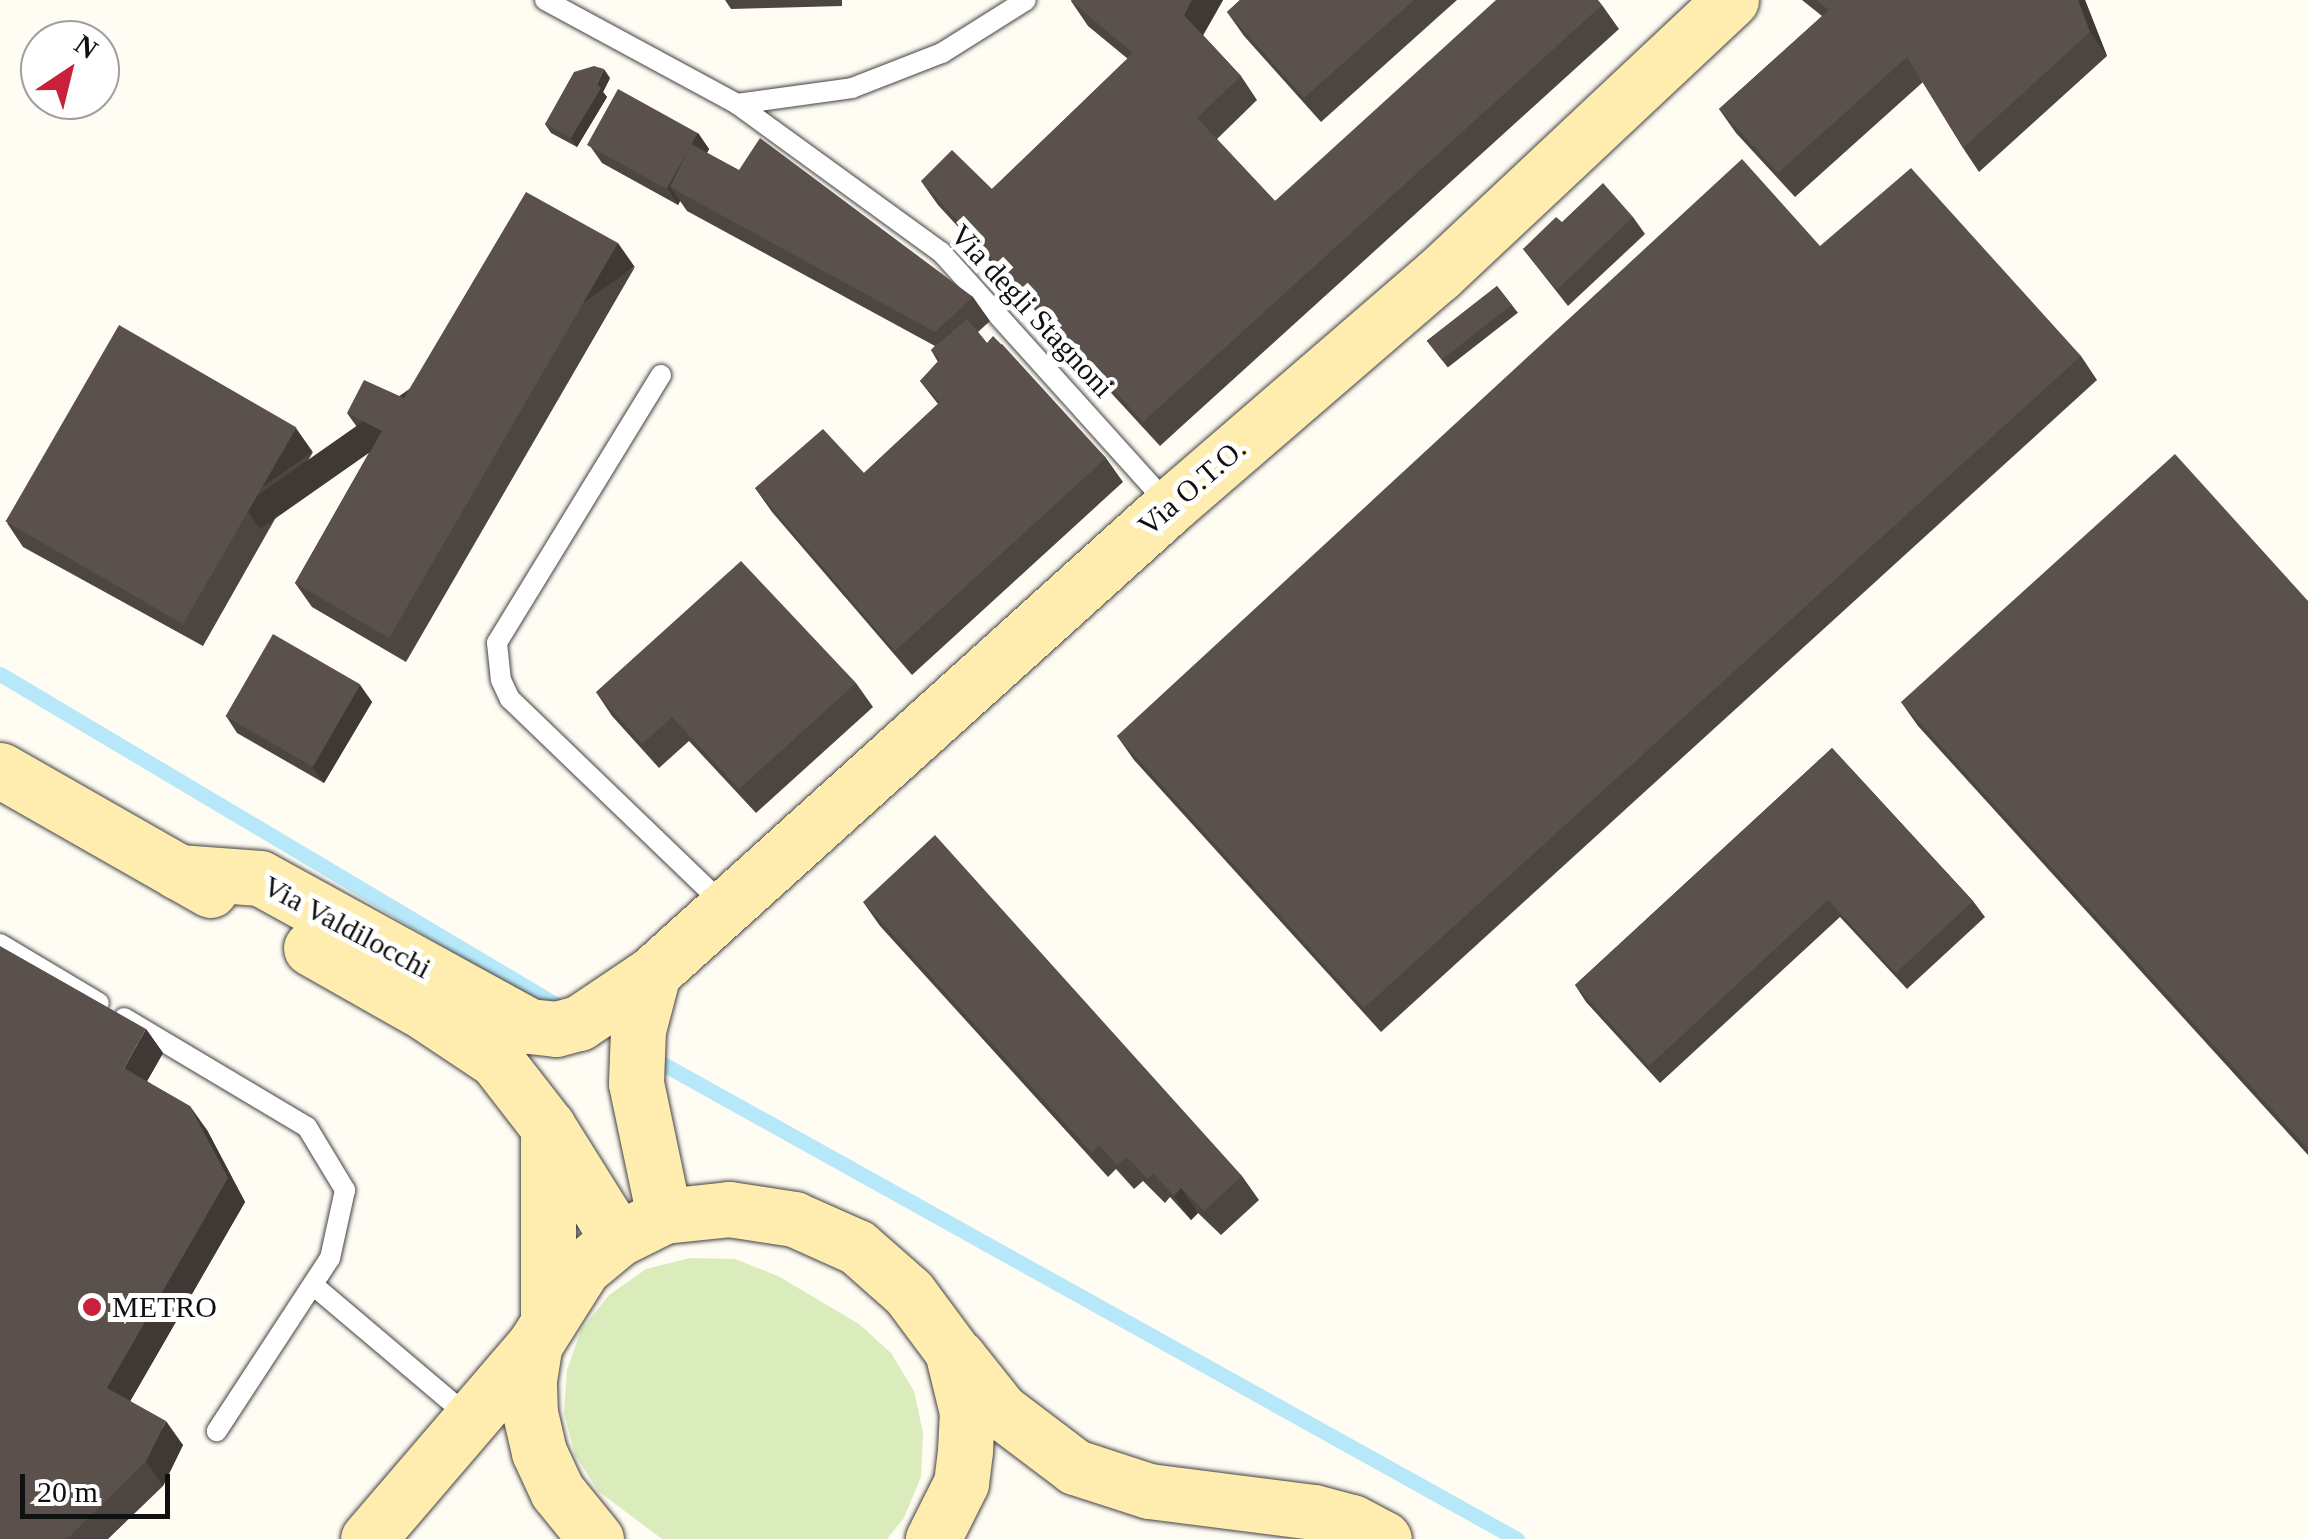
<!DOCTYPE html>
<style>
body{margin:0}
#map{position:relative;width:2308px;height:1539px;overflow:hidden;background:#fffcf4;font-family:"Times New Roman",serif}
div>[style]{position:absolute}
.green>*{inset:0;background:#daecbb}
.stream>*{height:15px;margin:-7.5px;padding:0 7.5px;transform-origin:7.5px;border-radius:7.5px;background:#b6e8f9}
.roads{filter:drop-shadow(0 0 2px #434343) drop-shadow(0 0 2px #434343)}
.lane>*{height:20px;margin:-10px;padding:0 10px;transform-origin:10px;border-radius:10px;background:#fff}
.secondary>*{height:55px;margin:-27.5px;padding:0 27.5px;transform-origin:27.5px;border-radius:27.5px;background:#ffedaf}
.wall>*{inset:0;background:#4d4541;transform-origin:0 0}
.shaded-wall>*{inset:0;background:#3f3835;transform-origin:0 0}
.building>*{inset:0;background:#5a504c;transform-origin:0 0}
.dots>*{width:28px;height:28px;translate:-50% -50%;box-sizing:border-box;border:5px solid #fff;border-radius:50%}
span{translate:-50% -50%;white-space:nowrap;text-align:center;line-height:1.15;-webkit-text-stroke:10px #fff;paint-order:stroke}
.street-label{font-size:30px;color:#101010}
.poi-label{font-size:30px;color:#101010}
.left{translate:0 -50%;text-align:left}
.north{position:absolute;left:20px;top:20px;width:100px;height:100px;box-sizing:border-box;background:#fff;border:2px solid #9f9f9f;border-radius:50%;rotate:35deg;font-size:28px;font-weight:700;line-height:40px;text-align:center;color:#101010}
.north::after{content:'';display:block;margin:auto;width:35px;height:45px;background:#c9203c;clip-path:polygon(50% 0,100% 100%,50% 72%,0 100%)}
.scale{position:absolute;left:20px;top:1474px;width:150px;height:45px;box-sizing:border-box;border:5px solid #101010;border-top:0;padding-left:12px;font-size:30px;line-height:35px;white-space:nowrap;color:#101010;-webkit-text-stroke:8px #fff;paint-order:stroke}
</style>
<div id="map">
<div class="green">
<i style="clip-path:polygon(690px 1258px,735px 1259px,778px 1276px,859px 1324px,891px 1353px,914px 1391px,923px 1433px,921px 1477px,904px 1518px,887px 1539px,662px 1539px,598px 1491px,575px 1455px,564px 1413px,567px 1370px,581px 1330px,609px 1295px,646px 1269px)"></i>
</div>
<div class="stream">
<i style="left:0;top:674px;width:657px;rotate:30.74deg"></i>
<i style="left:647px;top:1055px;width:996px;rotate:29.09deg"></i>
</div>
<div class="roads">
<div class="lane">
<i style="left:545px;top:0;width:218px;rotate:28.4deg"></i>
<i style="left:737px;top:104px;width:252px;rotate:36deg"></i>
<i style="left:941px;top:252px;width:341px;rotate:48deg"></i>
<i style="left:737px;top:104px;width:116px;rotate:-7.9deg"></i>
<i style="left:852px;top:88px;width:97px;rotate:-21.3deg"></i>
<i style="left:942px;top:53px;width:99px;rotate:-32.2deg"></i>
<i style="left:661px;top:375px;width:314px;rotate:121.5deg"></i>
<i style="left:497px;top:643px;width:37px;rotate:84deg"></i>
<i style="left:501px;top:680px;width:21px;rotate:65deg"></i>
<i style="left:510px;top:699px;width:297px;rotate:43.9deg"></i>
<i style="left:0;top:944px;width:115px;rotate:30.8deg"></i>
<i style="left:124px;top:1018px;width:213px;rotate:30.8deg"></i>
<i style="left:307px;top:1127px;width:74px;rotate:58.9deg"></i>
<i style="left:345px;top:1190px;width:70px;rotate:102.4deg"></i>
<i style="left:330px;top:1258px;width:207px;rotate:123.2deg"></i>
<i style="left:313px;top:1285px;width:203px;rotate:40.2deg"></i>
</div>
<div class="secondary">
<i style="left:0;top:770px;width:242px;rotate:29.7deg"></i>
<i style="left:178px;top:872px;width:82px;rotate:4.2deg"></i>
<i style="left:260px;top:878px;width:307px;rotate:28.8deg"></i>
<i style="left:529px;top:1026px;width:27px;rotate:6deg"></i>
<i style="left:556px;top:1029px;width:24px;rotate:-15deg"></i>
<i style="left:579px;top:1023px;width:89px;rotate:-34deg"></i>
<i style="left:653px;top:973px;width:697px;rotate:-42.09deg"></i>
<i style="left:1170px;top:506px;width:354px;rotate:-40.8deg"></i>
<i style="left:1438px;top:275px;width:402px;rotate:-43.2deg"></i>
<i style="left:311px;top:948px;width:133px;rotate:29.6deg"></i>
<i style="left:427px;top:1014px;width:83px;rotate:33.7deg"></i>
<i style="left:496px;top:1060px;width:85px;rotate:52.2deg"></i>
<i style="left:548px;top:1127px;width:132px;rotate:58deg"></i>
<i style="left:653px;top:973px;width:59px;rotate:104.7deg"></i>
<i style="left:638px;top:1030px;width:53px;rotate:92.2deg"></i>
<i style="left:636px;top:1083px;width:136px;rotate:78.1deg"></i>
<i style="left:548px;top:1127px;width:190px;rotate:90deg"></i>
<i style="left:958px;top:1357px;width:69px;rotate:51.5deg"></i>
<i style="left:1001px;top:1411px;width:93px;rotate:37.1deg"></i>
<i style="left:1075px;top:1467px;width:78px;rotate:18deg"></i>
<i style="left:1149px;top:1491px;width:166px;rotate:7.3deg"></i>
<i style="left:1314px;top:1512px;width:39px;rotate:15deg"></i>
<i style="left:1352px;top:1522px;width:36px;rotate:28deg"></i>
<i style="left:368px;top:1539px;width:257px;rotate:-49.4deg"></i>
<i style="left:596px;top:1539px;width:62px;rotate:-129.1deg"></i>
<i style="left:557px;top:1491px;width:43px;rotate:-114.8deg"></i>
<i style="left:539px;top:1452px;width:39px;rotate:-103deg"></i>
<i style="left:530px;top:1414px;width:34px;rotate:-92deg"></i>
<i style="left:529px;top:1380px;width:36px;rotate:-81deg"></i>
<i style="left:535px;top:1344px;width:90px;rotate:-57.7deg"></i>
<i style="left:583px;top:1268px;width:45px;rotate:-39.6deg"></i>
<i style="left:618px;top:1239px;width:51px;rotate:-26.6deg"></i>
<i style="left:664px;top:1216px;width:65px;rotate:-6.1deg"></i>
<i style="left:729px;top:1209px;width:66px;rotate:8.7deg"></i>
<i style="left:794px;top:1219px;width:69px;rotate:24deg"></i>
<i style="left:857px;top:1247px;width:69px;rotate:41.5deg"></i>
<i style="left:909px;top:1293px;width:72px;rotate:53.4deg"></i>
<i style="left:952px;top:1351px;width:63px;rotate:76.2deg"></i>
<i style="left:967px;top:1412px;width:39px;rotate:93deg"></i>
<i style="left:965px;top:1451px;width:32px;rotate:97deg"></i>
<i style="left:961px;top:1483px;width:63px;rotate:116.6deg"></i>
</div>
</div>
<div class="wall">
<i style="clip-path:polygon(725px 0,842px 0,842px 6px,731px 9px)"></i>
<i style="clip-path:polygon(1072px 0,1223px 0,1203px 35px,1241px 76px,1257px 100px,1217px 139px,1275px 201px,1602px 5px,1619px 29px,1160px 446px,938px 205px,921px 181px,992px 189px,1128px 59px,1088px 26px,1071px 1px)"></i>
<i style="clip-path:polygon(1240px 0,1457px 0,1321px 122px,1244px 36px,1227px 12px)"></i>
<i style="clip-path:polygon(1802px 0,2085px 0,2107px 56px,1979px 172px,1963px 148px,1923px 82px,1795px 197px,1736px 133px,1719px 109px,1822px 16px)"></i>
<i style="clip-path:polygon(610px 78px,603px 92px,607px 97px,577px 147px,551px 133px,545px 124px)"></i>
<i style="clip-path:polygon(698px 133px,709px 149px,707px 153px,973px 297px,990px 321px,978px 332px,987px 343px,1106px 458px,1123px 482px,912px 675px,772px 512px,755px 488px,864px 473px,938px 404px,920px 381px,938px 362px,931px 350px,935px 346px,687px 211px,680px 201px,678px 205px,602px 163px,590px 146px)"></i>
<i style="clip-path:polygon(1633px 217px,1645px 234px,1568px 306px,1523px 249px,1562px 222px)"></i>
<i style="clip-path:polygon(1820px 246px,2081px 356px,2097px 380px,1381px 1032px,1134px 760px,1117px 736px)"></i>
<i style="clip-path:polygon(635px 267px,406px 662px,312px 607px,295px 583px,375px 442px,364px 437px,347px 413px,404px 398px)"></i>
<i style="left:1497px;top:286px;width:34px;height:89px;rotate:52deg"></i>
<i style="clip-path:polygon(313px 452px,203px 646px,23px 547px,7px 523px)"></i>
<i style="clip-path:polygon(2308px 601px,2308px 1155px,1918px 726px,1901px 702px)"></i>
<i style="clip-path:polygon(856px 683px,873px 707px,756px 813px,689px 741px,659px 768px,612px 716px,596px 692px)"></i>
<i style="clip-path:polygon(360px 685px,372px 702px,324px 783px,237px 733px,226px 716px)"></i>
<i style="clip-path:polygon(1832px 748px,1973px 901px,1985px 917px,1907px 989px,1840px 917px,1660px 1083px,1586px 1002px,1575px 985px)"></i>
<i style="clip-path:polygon(863px 902px,1242px 1176px,1259px 1200px,1221px 1235px,1198px 1213px,1191px 1220px,1170px 1197px,1165px 1203px,1143px 1181px,1134px 1189px,1116px 1169px,1108px 1177px,880px 926px)"></i>
<i style="clip-path:polygon(146px 1029px,163px 1053px,147px 1081px,207px 1130px,245px 1202px,130px 1401px,183px 1445px,163px 1486px,108px 1539px,0 1539px)"></i>
</div>
<div class="shaded-wall">
<i style="clip-path:polygon(1192px 0,1223px 0,1201px 39px,1184px 15px)"></i>
<i style="clip-path:polygon(2078px 0,2085px 0,2107px 56px,2090px 32px)"></i>
<i style="clip-path:polygon(604px 69px,610px 78px,603px 92px,607px 97px,577px 147px,571px 138px)"></i>
<i style="clip-path:polygon(698px 133px,709px 149px,684px 194px,670px 187px,680px 201px,678px 205px,667px 188px)"></i>
<i style="left:618px;top:243px;width:29px;height:457px;rotate:55deg"></i>
<i style="left:296px;top:428px;width:29px;height:223px;rotate:55deg"></i>
<i style="clip-path:polygon(360px 685px,372px 702px,324px 783px,312px 767px)"></i>
<i style="clip-path:polygon(146px 1029px,163px 1053px,141px 1092px,124px 1068px)"></i>
<i style="clip-path:polygon(190px 1106px,207px 1130px,245px 1202px,124px 1412px,107px 1388px)"></i>
<i style="clip-path:polygon(1181px 1188px,1198px 1213px,1191px 1220px,1174px 1196px)"></i>
<i style="clip-path:polygon(166px 1421px,183px 1445px,163px 1486px,146px 1461px)"></i>
</div>
<div class="building">
<i style="clip-path:polygon(1072px 0,1192px 0,1184px 15px,1241px 76px,1197px 118px,1275px 201px,1496px 0,1598px 0,1602px 5px,1143px 422px,921px 181px,952px 150px,992px 189px,1133px 53px,1071px 1px)"></i>
<i style="clip-path:polygon(1240px 0,1414px 0,1304px 98px,1227px 12px)"></i>
<i style="clip-path:polygon(1816px 0,2078px 0,2090px 32px,1963px 148px,1907px 57px,1778px 173px,1719px 109px,1829px 10px)"></i>
<i style="clip-path:polygon(594px 66px,604px 69px,597px 84px,601px 88px,571px 138px,545px 124px,574px 72px)"></i>
<i style="left:618px;top:89px;width:91px;height:64px;rotate:29deg"></i>
<i style="clip-path:polygon(760px 138px,973px 297px,935px 332px,670px 187px,691px 144px,739px 170px)"></i>
<i style="clip-path:polygon(1742px 159px,1820px 246px,1911px 168px,2081px 356px,1364px 1008px,1117px 736px)"></i>
<i style="clip-path:polygon(1603px 183px,1633px 217px,1557px 290px,1523px 249px,1556px 217px,1562px 222px)"></i>
<i style="clip-path:polygon(526px 192px,618px 243px,389px 638px,295px 583px,382px 431px,347px 413px,364px 380px,404px 398px)"></i>
<i style="left:1497px;top:286px;width:24px;height:89px;rotate:52deg"></i>
<i style="clip-path:polygon(967px 319px,987px 343px,993px 336px,1002px 345px,940px 402px,920px 381px,940px 359px,931px 350px)"></i>
<i style="left:119px;top:325px;width:205px;height:227px;rotate:30deg"></i>
<i style="clip-path:polygon(1002px 344px,1106px 458px,895px 651px,755px 488px,823px 429px,864px 473px)"></i>
<i style="clip-path:polygon(2175px 454px,2308px 601px,2308px 1149px,1901px 702px)"></i>
<i style="clip-path:polygon(741px 561px,856px 683px,739px 789px,672px 717px,642px 744px,596px 692px)"></i>
<i style="left:273px;top:634px;width:101px;height:95px;rotate:30deg"></i>
<i style="clip-path:polygon(1832px 748px,1973px 901px,1896px 973px,1828px 900px,1649px 1066px,1575px 985px)"></i>
<i style="clip-path:polygon(935px 835px,1242px 1176px,1204px 1211px,1181px 1188px,1174px 1196px,1153px 1173px,1148px 1179px,1127px 1157px,1117px 1165px,1099px 1145px,1092px 1153px,863px 902px)"></i>
<i style="clip-path:polygon(0 946px,146px 1029px,124px 1068px,190px 1106px,228px 1178px,107px 1388px,166px 1421px,146px 1461px,67px 1539px,0 1539px)"></i>
</div>
<div class="dots">
<i style="left:92px;top:1307px;background:#c9203c"></i>
</div>
<div class="street-label">
<span style="left:1032px;top:311px;rotate:47deg">Via degli Stagnoni</span>
<span style="left:1192px;top:487px;rotate:-41deg">Via O.T.O.</span>
<span style="left:347px;top:927px;rotate:28deg">Via Valdilocchi</span>
</div>
<div class="poi-label">
<span class="left" style="left:112px;top:1307px">METRO</span>
</div>
<div class="north">N</div>
<div class="scale">20 m</div>
</div>
